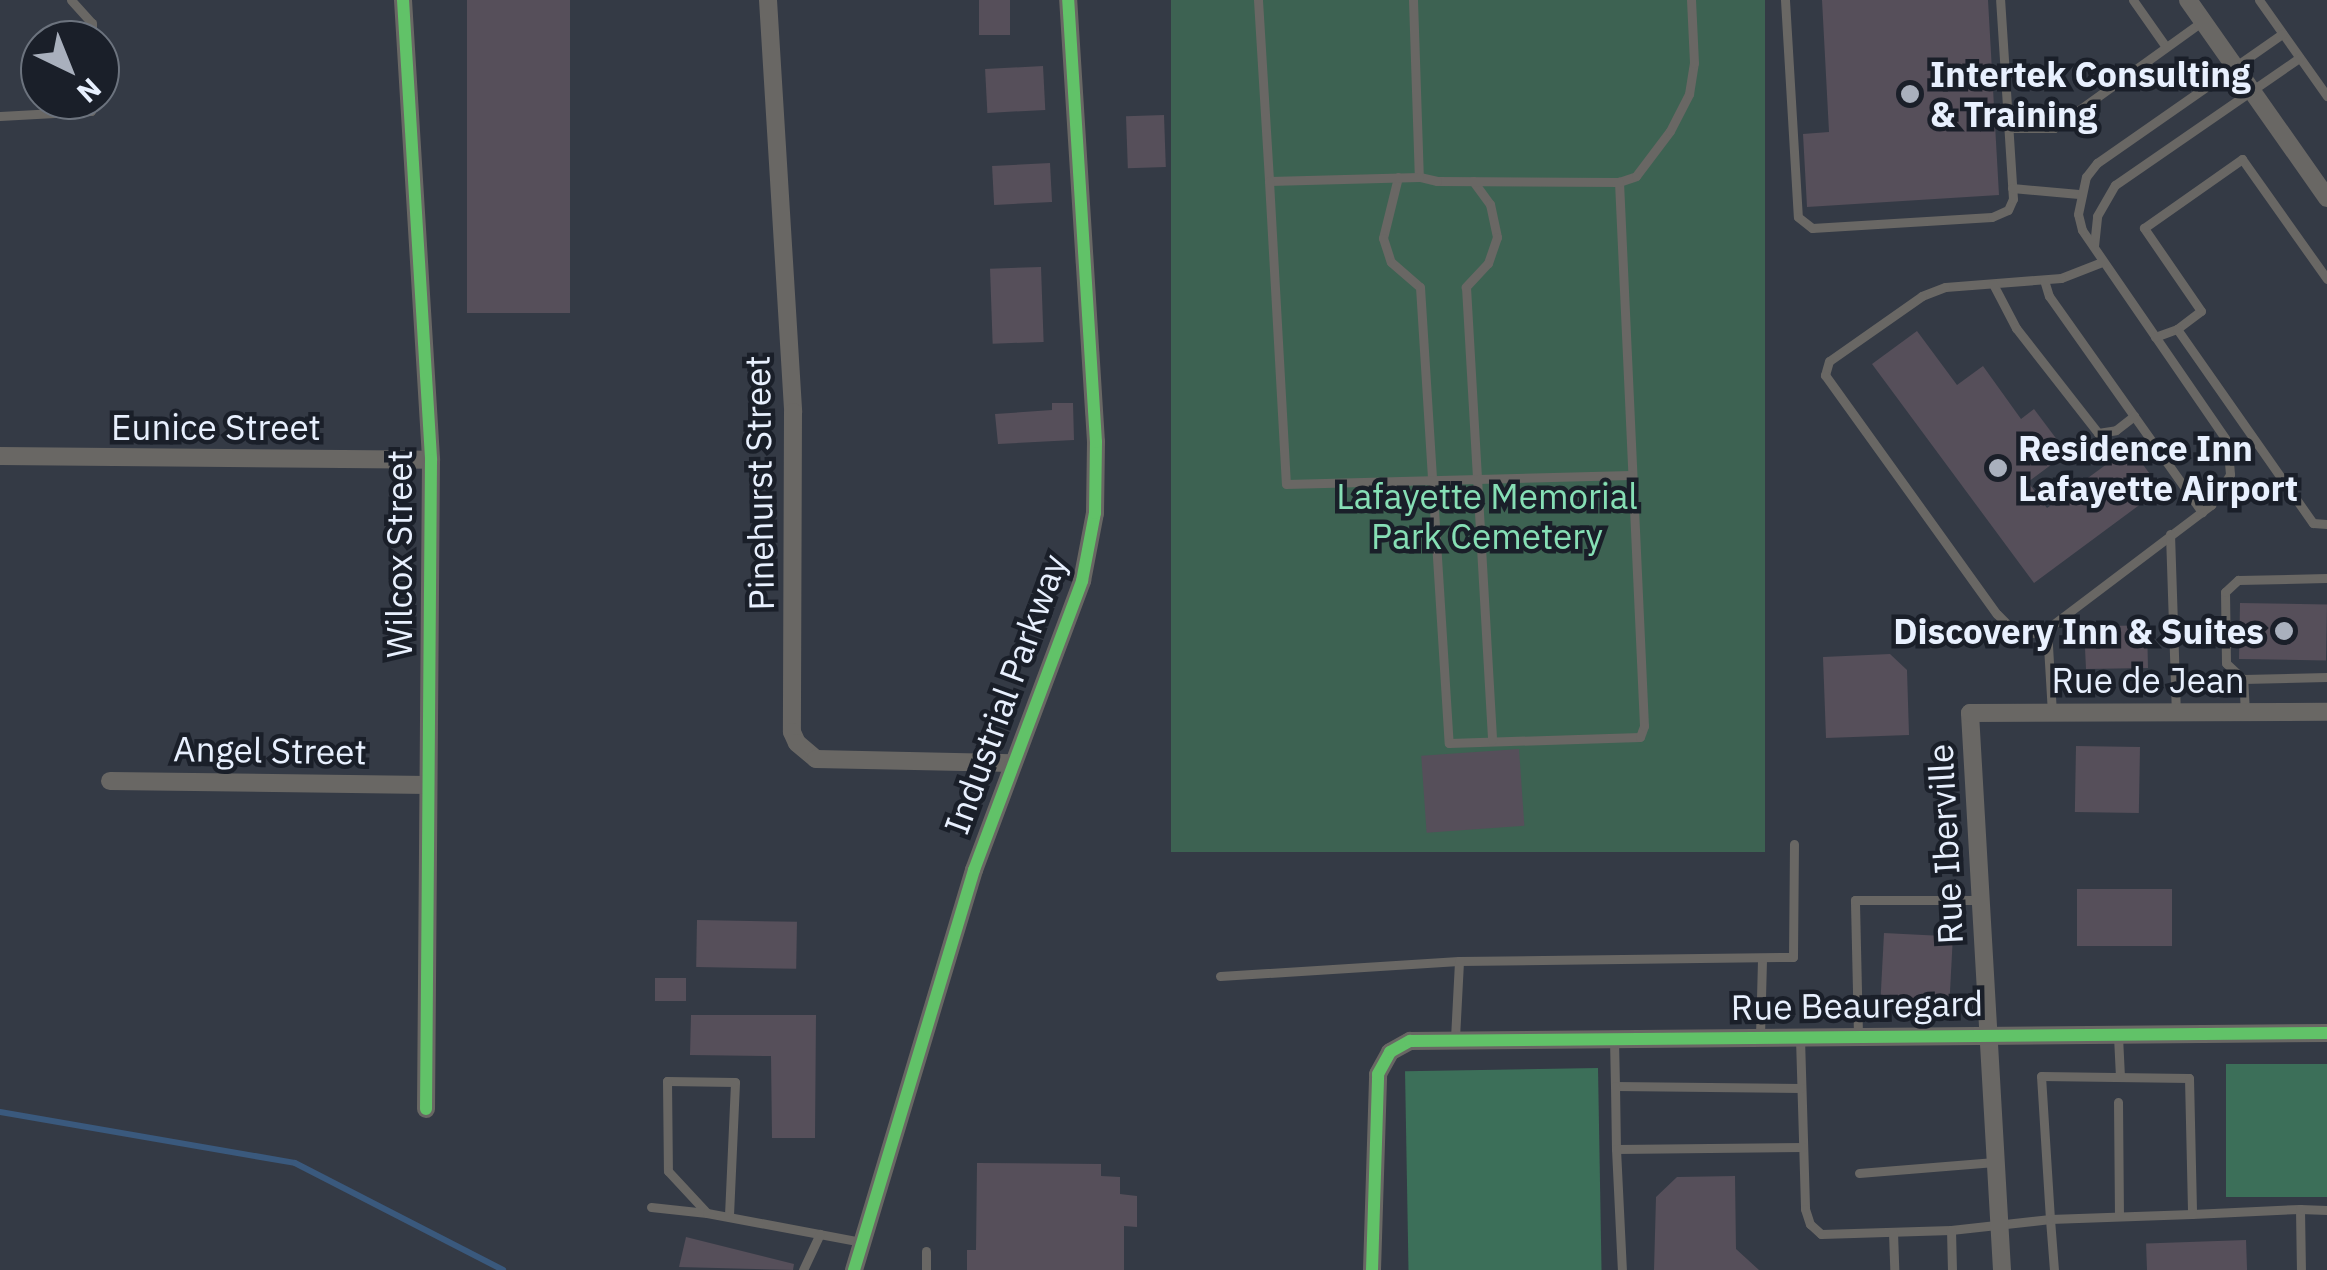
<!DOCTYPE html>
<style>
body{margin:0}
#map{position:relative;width:2327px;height:1270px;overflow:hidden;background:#343a45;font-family:"IBM Plex Sans",sans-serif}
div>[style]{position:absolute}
.green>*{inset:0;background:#3d6252;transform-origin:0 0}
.forest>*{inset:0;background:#3c6f59;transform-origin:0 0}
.stream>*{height:6px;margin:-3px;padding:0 3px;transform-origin:3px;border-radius:3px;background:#3a597d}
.building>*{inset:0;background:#564f5a;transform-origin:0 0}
.service>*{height:9px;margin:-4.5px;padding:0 4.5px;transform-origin:4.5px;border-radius:4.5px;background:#696764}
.minor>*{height:18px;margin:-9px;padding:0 9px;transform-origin:9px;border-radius:9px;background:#696764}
.cycleway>*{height:12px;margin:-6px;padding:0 6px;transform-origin:6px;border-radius:6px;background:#61c268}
.dots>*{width:28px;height:28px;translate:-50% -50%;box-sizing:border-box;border:5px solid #1a1f29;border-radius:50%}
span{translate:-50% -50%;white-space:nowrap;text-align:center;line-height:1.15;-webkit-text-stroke:9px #1a1f29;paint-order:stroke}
.poi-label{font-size:35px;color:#e8f0fe;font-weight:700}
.left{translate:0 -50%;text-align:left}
.right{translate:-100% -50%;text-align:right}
.street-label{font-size:35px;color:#e8f0fe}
.park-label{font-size:35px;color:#86dfb5}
.north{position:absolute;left:20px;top:20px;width:100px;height:100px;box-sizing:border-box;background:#1a1f29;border:2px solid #6c737e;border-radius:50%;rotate:137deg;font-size:28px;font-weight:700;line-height:40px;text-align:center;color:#e8f0fe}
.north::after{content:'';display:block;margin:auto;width:35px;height:45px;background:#a9b0bd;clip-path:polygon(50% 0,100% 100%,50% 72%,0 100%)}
</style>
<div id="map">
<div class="green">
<i style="left:1171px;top:0;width:594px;height:852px"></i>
</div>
<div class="forest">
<i style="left:2226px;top:1064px;width:101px;height:133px"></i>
<i style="left:1598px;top:1068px;width:202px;height:193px;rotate:89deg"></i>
</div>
<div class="stream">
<i style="left:0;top:1112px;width:299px;rotate:9.8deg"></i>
<i style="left:295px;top:1163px;width:234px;rotate:27.2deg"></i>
</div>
<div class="building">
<i style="left:467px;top:0;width:103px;height:313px"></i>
<i style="left:979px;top:0;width:31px;height:35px"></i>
<i style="clip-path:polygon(1822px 0,1988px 0,1999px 195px,1807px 207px,1803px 134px,1829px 132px)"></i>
<i style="left:1043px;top:66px;width:44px;height:58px;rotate:87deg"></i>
<i style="left:1164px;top:115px;width:52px;height:38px;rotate:88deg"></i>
<i style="left:1050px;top:163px;width:39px;height:58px;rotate:87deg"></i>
<i style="left:1041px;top:267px;width:75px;height:51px;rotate:88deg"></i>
<i style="clip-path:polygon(1917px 331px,1957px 385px,1983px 366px,2021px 419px,2034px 409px,2067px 453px,2028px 482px,2047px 508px,2130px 447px,2161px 489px,2034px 583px,1872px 364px)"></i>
<i style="clip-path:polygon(1052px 403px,1073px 403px,1074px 440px,998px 444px,995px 414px,1052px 410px)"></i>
<i style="left:2240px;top:603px;width:87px;height:56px;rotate:1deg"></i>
<i style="clip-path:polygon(2147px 625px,2148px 668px,2086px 669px,2085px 648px,2114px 647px,2113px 626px)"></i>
<i style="clip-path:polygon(1890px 654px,1907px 670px,1909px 735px,1826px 738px,1823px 657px)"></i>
<i style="left:2076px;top:746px;width:64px;height:66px;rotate:1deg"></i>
<i style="left:1519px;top:749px;width:77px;height:98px;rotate:86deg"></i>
<i style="left:2077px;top:889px;width:95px;height:57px"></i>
<i style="left:697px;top:920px;width:100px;height:47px;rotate:1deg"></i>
<i style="left:1884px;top:933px;width:69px;height:67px;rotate:3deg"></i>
<i style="left:655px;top:978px;width:31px;height:23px"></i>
<i style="clip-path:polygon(691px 1015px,816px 1015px,815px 1138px,772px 1138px,771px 1056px,690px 1055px)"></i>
<i style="clip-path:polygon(977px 1163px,1101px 1164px,1101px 1176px,1120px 1177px,1120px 1194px,1137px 1196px,1137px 1227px,1124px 1226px,1124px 1270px,967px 1270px,967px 1250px,976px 1250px)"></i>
<i style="clip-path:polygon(1735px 1176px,1736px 1249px,1759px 1270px,1654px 1270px,1656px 1197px,1677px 1177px)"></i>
<i style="clip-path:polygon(686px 1237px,794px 1264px,793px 1270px,679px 1267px)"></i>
<i style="left:2246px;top:1240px;width:30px;height:100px;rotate:88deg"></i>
</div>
<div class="service">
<i style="left:71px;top:0;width:31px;rotate:48deg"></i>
<i style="left:92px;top:23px;width:17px;rotate:90deg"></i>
<i style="left:1258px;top:0;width:181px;rotate:86.5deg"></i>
<i style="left:1413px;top:0;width:177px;rotate:88.1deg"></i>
<i style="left:1785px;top:0;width:217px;rotate:86.6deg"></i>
<i style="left:1798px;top:217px;width:18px;rotate:38deg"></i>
<i style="left:1812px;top:228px;width:180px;rotate:-3.5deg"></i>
<i style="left:1992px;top:217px;width:17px;rotate:-24deg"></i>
<i style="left:2008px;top:210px;width:12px;rotate:-66deg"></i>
<i style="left:2013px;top:199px;width:199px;rotate:-93.7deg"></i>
<i style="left:2133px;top:0;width:57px;rotate:54.9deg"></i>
<i style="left:2259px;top:0;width:118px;rotate:54.7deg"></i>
<i style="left:0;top:116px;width:91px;rotate:-3.1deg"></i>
<i style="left:91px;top:111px;width:11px;rotate:-90deg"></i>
<i style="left:2008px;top:128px;width:46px"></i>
<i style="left:2054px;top:128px;width:183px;rotate:-35.7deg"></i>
<i style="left:1398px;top:177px;width:63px;rotate:103.8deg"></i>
<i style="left:1383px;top:238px;width:25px;rotate:72deg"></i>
<i style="left:1391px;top:262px;width:38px;rotate:41deg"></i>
<i style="left:1420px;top:287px;width:457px;rotate:86.4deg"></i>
<i style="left:1449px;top:743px;width:191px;rotate:-1.8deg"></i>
<i style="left:1640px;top:737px;width:12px;rotate:-70deg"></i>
<i style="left:1644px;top:726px;width:545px;rotate:-92.63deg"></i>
<i style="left:1619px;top:182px;width:18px;rotate:-19deg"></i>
<i style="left:1636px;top:176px;width:56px;rotate:-52.9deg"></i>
<i style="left:1670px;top:131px;width:42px;rotate:-62.8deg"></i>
<i style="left:1689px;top:94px;width:31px;rotate:-81deg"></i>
<i style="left:1694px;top:63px;width:63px;rotate:-92.7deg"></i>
<i style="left:1473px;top:181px;width:29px;rotate:54deg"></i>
<i style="left:1490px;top:204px;width:34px;rotate:78deg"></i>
<i style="left:1497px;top:237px;width:28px;rotate:109deg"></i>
<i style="left:1488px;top:263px;width:33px;rotate:133deg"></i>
<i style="left:1466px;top:287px;width:454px;rotate:86.7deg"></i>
<i style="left:1619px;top:182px;width:182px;rotate:-179.7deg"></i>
<i style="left:1437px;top:181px;width:18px;rotate:-167deg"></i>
<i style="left:1419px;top:177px;width:150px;rotate:178.5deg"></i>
<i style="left:1269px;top:181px;width:303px;rotate:86.8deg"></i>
<i style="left:1286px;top:484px;width:344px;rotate:-1.5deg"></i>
<i style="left:2012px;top:188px;width:67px;rotate:5.1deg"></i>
<i style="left:2094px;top:246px;width:30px;rotate:-84deg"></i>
<i style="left:2097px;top:216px;width:36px;rotate:-60deg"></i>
<i style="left:2115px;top:185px;width:224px;rotate:-34.6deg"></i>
<i style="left:2102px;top:262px;width:44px;rotate:158.7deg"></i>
<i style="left:2061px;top:278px;width:116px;rotate:175.6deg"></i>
<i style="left:1945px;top:287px;width:25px;rotate:159deg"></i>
<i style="left:1922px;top:296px;width:113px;rotate:145deg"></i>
<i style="left:1829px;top:361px;width:15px;rotate:106deg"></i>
<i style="left:1825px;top:375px;width:294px;rotate:54.3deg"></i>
<i style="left:1997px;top:614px;width:20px;rotate:45deg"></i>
<i style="left:2011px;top:628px;width:19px;rotate:18deg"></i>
<i style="left:2029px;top:634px;width:19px;rotate:-16deg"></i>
<i style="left:2047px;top:629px;width:206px;rotate:-37.1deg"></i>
<i style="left:2211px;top:505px;width:36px;rotate:-58deg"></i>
<i style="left:2230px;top:474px;width:33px;rotate:-95deg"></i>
<i style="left:2227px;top:441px;width:256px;rotate:-124.5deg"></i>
<i style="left:2082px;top:230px;width:16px;rotate:-104deg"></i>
<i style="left:2078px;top:214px;width:38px;rotate:-78deg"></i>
<i style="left:2086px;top:177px;width:18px;rotate:-52deg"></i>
<i style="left:2097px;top:163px;width:226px;rotate:-34.9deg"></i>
<i style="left:2044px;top:280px;width:17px;rotate:73deg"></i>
<i style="left:2049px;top:296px;width:265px;rotate:54.7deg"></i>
<i style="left:1993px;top:284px;width:50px;rotate:62.4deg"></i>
<i style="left:2016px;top:328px;width:133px;rotate:52deg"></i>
<i style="left:2098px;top:433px;width:18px;rotate:-9deg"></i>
<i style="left:2116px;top:430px;width:23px;rotate:-38deg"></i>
<i style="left:2177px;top:329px;width:30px;rotate:-37deg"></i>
<i style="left:2201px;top:311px;width:101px;rotate:-124.5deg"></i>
<i style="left:2144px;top:228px;width:120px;rotate:-35.1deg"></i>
<i style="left:2242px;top:159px;width:147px;rotate:54.7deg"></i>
<i style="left:2155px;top:337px;width:23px;rotate:-20deg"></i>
<i style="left:2177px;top:329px;width:237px;rotate:55deg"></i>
<i style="left:2313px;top:523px;width:14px;rotate:4deg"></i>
<i style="left:2170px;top:534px;width:177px;rotate:88.1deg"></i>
<i style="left:2047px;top:629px;width:84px;rotate:86.6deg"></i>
<i style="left:2243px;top:679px;width:84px;rotate:-1.4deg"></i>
<i style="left:2245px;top:713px;width:34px;rotate:-93deg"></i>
<i style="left:2243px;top:679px;width:23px;rotate:-137deg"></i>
<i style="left:2226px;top:663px;width:71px;rotate:-90.8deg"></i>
<i style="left:2225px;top:592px;width:18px;rotate:-43deg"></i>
<i style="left:2238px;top:580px;width:89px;rotate:-1.3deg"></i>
<i style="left:1220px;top:976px;width:239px;rotate:-3.6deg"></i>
<i style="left:1858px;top:1035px;width:135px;rotate:-91.3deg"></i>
<i style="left:1855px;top:900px;width:126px"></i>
<i style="left:1760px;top:1036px;width:78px;rotate:-88.5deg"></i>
<i style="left:2118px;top:1036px;width:41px;rotate:87.2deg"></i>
<i style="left:1455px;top:1038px;width:77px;rotate:-87deg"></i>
<i style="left:1459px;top:961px;width:334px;rotate:-0.7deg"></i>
<i style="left:1793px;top:957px;width:113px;rotate:-89.5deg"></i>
<i style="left:1800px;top:1038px;width:171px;rotate:88.3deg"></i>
<i style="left:1805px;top:1209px;width:16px;rotate:72deg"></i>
<i style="left:1810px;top:1224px;width:15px;rotate:42deg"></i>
<i style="left:1821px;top:1234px;width:130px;rotate:-1.8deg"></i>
<i style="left:1951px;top:1230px;width:100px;rotate:-6.3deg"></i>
<i style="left:2050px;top:1219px;width:143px;rotate:-93.6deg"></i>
<i style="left:2041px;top:1076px;width:148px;rotate:0.8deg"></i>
<i style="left:2189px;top:1078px;width:136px;rotate:88.7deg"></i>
<i style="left:2192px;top:1214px;width:108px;rotate:-2.7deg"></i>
<i style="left:2300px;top:1209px;width:61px;rotate:89.1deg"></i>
<i style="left:1614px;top:1039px;width:47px;rotate:88.8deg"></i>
<i style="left:1801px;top:1088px;width:186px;rotate:-179.4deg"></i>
<i style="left:1615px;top:1086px;width:63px;rotate:89.1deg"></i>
<i style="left:1616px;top:1149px;width:187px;rotate:-0.6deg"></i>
<i style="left:2118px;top:1102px;width:114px;rotate:89.5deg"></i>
<i style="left:1616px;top:1149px;width:121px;rotate:87.2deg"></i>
<i style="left:1859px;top:1173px;width:136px;rotate:-4.6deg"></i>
<i style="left:651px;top:1207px;width:56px;rotate:6.1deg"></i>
<i style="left:2300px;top:1209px;width:27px;rotate:2deg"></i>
<i style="left:729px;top:1215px;width:133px;rotate:-87.4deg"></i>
<i style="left:735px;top:1082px;width:68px;rotate:-179.2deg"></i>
<i style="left:667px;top:1081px;width:90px;rotate:89.4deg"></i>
<i style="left:668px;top:1171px;width:57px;rotate:47.1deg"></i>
<i style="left:707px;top:1213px;width:158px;rotate:10.6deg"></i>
<i style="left:1951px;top:1230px;width:40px;rotate:88.6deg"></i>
<i style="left:1893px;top:1232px;width:38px;rotate:88deg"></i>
<i style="left:803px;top:1270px;width:40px;rotate:-65deg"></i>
<i style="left:926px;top:1270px;width:19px;rotate:-90deg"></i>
<i style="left:2054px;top:1270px;width:51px;rotate:-94.5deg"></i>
<i style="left:2050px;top:1219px;width:142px;rotate:-2deg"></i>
</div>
<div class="minor">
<i style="left:403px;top:0;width:461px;rotate:86.5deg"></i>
<i style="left:431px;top:460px;width:649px;rotate:90.44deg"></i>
<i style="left:768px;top:0;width:413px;rotate:86.5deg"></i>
<i style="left:793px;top:412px;width:320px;rotate:90.2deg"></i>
<i style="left:792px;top:732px;width:12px;rotate:66deg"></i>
<i style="left:797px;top:743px;width:25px;rotate:40deg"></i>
<i style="left:816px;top:759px;width:197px;rotate:1.2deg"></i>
<i style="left:2188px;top:0;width:242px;rotate:54.9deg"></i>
<i style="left:0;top:456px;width:431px;rotate:0.5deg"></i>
<i style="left:110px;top:781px;width:318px;rotate:0.7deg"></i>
<i style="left:854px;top:1270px;width:418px;rotate:-73.3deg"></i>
<i style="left:974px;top:870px;width:309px;rotate:-69.5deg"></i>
<i style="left:1082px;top:581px;width:69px;rotate:-79.2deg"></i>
<i style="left:1095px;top:513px;width:71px;rotate:-89.2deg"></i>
<i style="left:1096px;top:442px;width:443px;rotate:-93.6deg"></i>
<i style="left:1372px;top:1270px;width:196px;rotate:-88.2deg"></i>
<i style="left:1378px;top:1074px;width:25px;rotate:-61deg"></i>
<i style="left:1390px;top:1052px;width:23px;rotate:-29deg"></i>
<i style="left:1410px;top:1041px;width:917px;rotate:-0.5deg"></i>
<i style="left:2002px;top:1270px;width:558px;rotate:-93.29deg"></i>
<i style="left:1970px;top:713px;width:357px;rotate:-0.2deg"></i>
</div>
<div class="cycleway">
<i style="left:403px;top:0;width:461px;rotate:86.5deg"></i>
<i style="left:431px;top:460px;width:649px;rotate:90.44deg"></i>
<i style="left:854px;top:1270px;width:418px;rotate:-73.3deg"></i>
<i style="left:974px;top:870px;width:309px;rotate:-69.5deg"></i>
<i style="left:1082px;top:581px;width:69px;rotate:-79.2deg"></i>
<i style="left:1095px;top:513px;width:71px;rotate:-89.2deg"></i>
<i style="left:1096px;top:442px;width:443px;rotate:-93.6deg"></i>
<i style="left:1372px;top:1270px;width:196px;rotate:-88.2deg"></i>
<i style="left:1378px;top:1074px;width:25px;rotate:-61deg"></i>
<i style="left:1390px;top:1052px;width:23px;rotate:-29deg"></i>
<i style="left:1410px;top:1041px;width:917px;rotate:-0.5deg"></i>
</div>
<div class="dots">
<i style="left:1910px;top:94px;background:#a9b0bd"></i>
<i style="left:1998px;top:468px;background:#a9b0bd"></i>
<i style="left:2284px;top:631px;background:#a9b0bd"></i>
</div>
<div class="poi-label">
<span class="left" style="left:1930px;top:94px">Intertek Consulting<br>&amp; Training</span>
<span class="left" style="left:2018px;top:468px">Residence Inn<br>Lafayette Airport</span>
<span class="right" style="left:2264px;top:631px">Discovery Inn &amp; Suites</span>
</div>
<div class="street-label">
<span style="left:216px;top:427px">Eunice Street</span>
<span style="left:759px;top:483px;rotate:-91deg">Pinehurst Street</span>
<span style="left:399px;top:554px;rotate:-90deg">Wilcox Street</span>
<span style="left:2148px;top:680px">Rue de Jean</span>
<span style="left:1005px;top:694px;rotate:-70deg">Industrial Parkway</span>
<span style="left:270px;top:750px;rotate:1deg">Angel Street</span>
<span style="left:1945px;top:844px;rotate:-93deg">Rue Iberville</span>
<span style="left:1857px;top:1005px;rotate:-1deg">Rue Beauregard</span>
</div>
<div class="park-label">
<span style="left:1487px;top:516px">Lafayette Memorial<br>Park Cemetery</span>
</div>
<div class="north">N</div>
</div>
